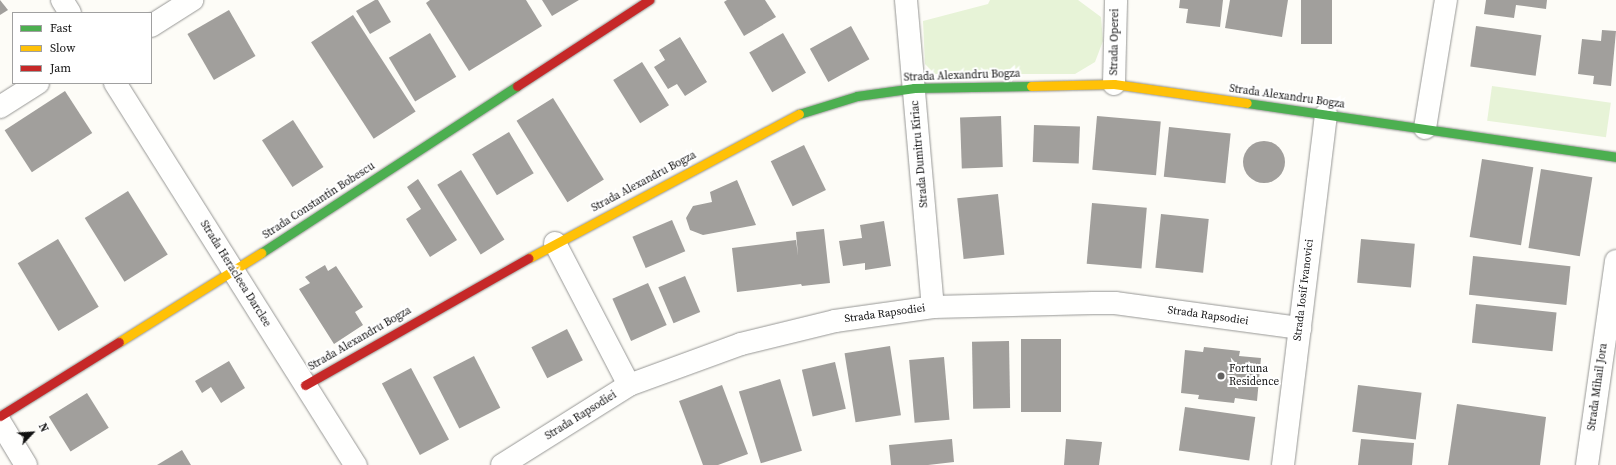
<!DOCTYPE html>
<style>
body{margin:0}
#map{position:relative;width:1616px;height:465px;overflow:hidden;background:#fdfcf7;font-family:"Source Serif 4",serif}
div>[style]{position:absolute}
.green>*{inset:0;background:#e7f3d7;transform-origin:0 0}
.building>*{inset:0;background:#a19f9c;transform-origin:0 0}
.round{border-radius:50%}
.roads{filter:drop-shadow(0 0 1px #979795) drop-shadow(0 0 1px #979795)}
.street>*{height:22px;margin:-11px;padding:0 11px;transform-origin:11px;border-radius:11px;background:#fffffe}
.fast>*{height:9px;margin:-4.5px;padding:0 4.5px;transform-origin:4.5px;border-radius:4.5px;background:#4caf50}
.slow>*{height:9px;margin:-4.5px;padding:0 4.5px;transform-origin:4.5px;border-radius:4.5px;background:#ffc107}
.jam>*{height:9px;margin:-4.5px;padding:0 4.5px;transform-origin:4.5px;border-radius:4.5px;background:#c62828}
.dots>*{width:11px;height:11px;translate:-50% -50%;box-sizing:border-box;border:2px solid #fff;border-radius:50%}
span{translate:-50% -50%;white-space:nowrap;text-align:center;line-height:1.15;-webkit-text-stroke:4px #fff;paint-order:stroke}
.street-label{font-size:11px;color:#111}
.poi-label{font-size:11px;color:#111}
.left{translate:0 -50%;text-align:left}
.legend{position:absolute;left:12px;top:12px;width:140px;height:72px;box-sizing:border-box;background:#fff;border:1px solid #a0a0a0;margin:0;padding:5px 7px;list-style:none;font-size:12px;color:#111}
.legend li{display:flex;align-items:center;gap:8px;height:20px}
.legend b{width:20px;border:1px solid #a0a0a0}
.north{position:absolute;left:12px;top:413px;width:40px;height:40px;-webkit-text-stroke:3px #fff;paint-order:stroke;rotate:65deg;font-size:11px;font-weight:700;line-height:16px;text-align:center;color:#111}
.north::after{content:'';display:block;margin:auto;width:14px;height:18px;background:#111;clip-path:polygon(50% 0,100% 100%,50% 72%,0 100%)}
</style>
<div id="map">
<div class="green">
<i style="clip-path:polygon(990px 0,1078px 0,1101px 17px,1103px 41px,1095px 62px,1075px 74px,935px 74px,925px 64px,923px 21px,988px 4px)"></i>
<i style="left:1492px;top:86px;width:120px;height:35px;rotate:8deg"></i>
</div>
<div class="building">
<i style="clip-path:polygon(0 0,8px 10px,0 15px)"></i>
<i style="clip-path:polygon(375px 0,378px 0,391px 22px,370px 34px,356px 11px)"></i>
<i style="clip-path:polygon(430px 0,526px 0,542px 26px,469px 71px,426px 3px)"></i>
<i style="clip-path:polygon(542px 0,579px 0,552px 16px)"></i>
<i style="clip-path:polygon(727px 0,765px 0,776px 17px,744px 36px,724px 2px)"></i>
<i style="clip-path:polygon(1180px 0,1223px 0,1220px 27px,1186px 23px,1188px 9px,1179px 8px)"></i>
<i style="clip-path:polygon(1230px 0,1288px 0,1282px 37px,1225px 28px)"></i>
<i style="left:1301px;top:0;width:31px;height:44px"></i>
<i style="clip-path:polygon(1486px 0,1547px 0,1546px 9px,1516px 5px,1514px 18px,1484px 14px)"></i>
<i style="left:229px;top:10px;width:53px;height:48px;rotate:60deg"></i>
<i style="left:353px;top:15px;width:115px;height:50px;rotate:57deg"></i>
<i style="left:851px;top:26px;width:38px;height:47px;rotate:61deg"></i>
<i style="left:1476px;top:26px;width:66px;height:41px;rotate:8deg"></i>
<i style="clip-path:polygon(1602px 30px,1616px 31px,1611px 86px,1593px 84px,1594px 76px,1578px 74px,1582px 39px,1601px 41px)"></i>
<i style="left:430px;top:33px;width:51px;height:48px;rotate:59deg"></i>
<i style="left:783px;top:33px;width:46px;height:39px;rotate:60deg"></i>
<i style="clip-path:polygon(680px 37px,707px 82px,685px 96px,677px 84px,668px 89px,654px 67px,665px 60px,659px 50px)"></i>
<i style="left:642px;top:62px;width:51px;height:34px;rotate:58deg"></i>
<i style="left:65px;top:91px;width:50px;height:72px;rotate:57deg"></i>
<i style="left:553px;top:98px;width:96px;height:43px;rotate:58deg"></i>
<i style="left:1001px;top:116px;width:51px;height:41px;rotate:88deg"></i>
<i style="left:1097px;top:116px;width:64px;height:54px;rotate:5deg"></i>
<i style="left:293px;top:120px;width:56px;height:37px;rotate:57deg"></i>
<i style="left:1034px;top:125px;width:46px;height:37px;rotate:2deg"></i>
<i style="left:1169px;top:127px;width:62px;height:50px;rotate:6deg"></i>
<i style="left:509px;top:132px;width:48px;height:43px;rotate:59deg"></i>
<i class="round" style="left:1243px;top:141px;width:42px;height:42px"></i>
<i style="left:804px;top:145px;width:50px;height:37px;rotate:64deg"></i>
<i style="left:1482px;top:159px;width:52px;height:79px;rotate:9deg"></i>
<i style="left:1541px;top:169px;width:52px;height:80px;rotate:9deg"></i>
<i style="left:461px;top:170px;width:82px;height:28px;rotate:58deg"></i>
<i style="clip-path:polygon(418px 179px,457px 240px,430px 257px,406px 219px,421px 209px,407px 187px)"></i>
<i style="clip-path:polygon(737px 180px,756px 225px,703px 235px,690px 230px,686px 218px,693px 206px,712px 202px,710px 192px)"></i>
<i style="left:128px;top:191px;width:75px;height:51px;rotate:58deg"></i>
<i style="left:998px;top:194px;width:61px;height:41px;rotate:84deg"></i>
<i style="left:1092px;top:203px;width:55px;height:61px;rotate:5deg"></i>
<i style="left:1161px;top:214px;width:48px;height:54px;rotate:6deg"></i>
<i style="left:672px;top:220px;width:34px;height:43px;rotate:67deg"></i>
<i style="clip-path:polygon(884px 221px,891px 266px,865px 270px,865px 263px,843px 266px,839px 241px,862px 238px,860px 225px)"></i>
<i style="clip-path:polygon(824px 229px,830px 283px,802px 286px,801px 284px,737px 292px,732px 248px,796px 240px,798px 256px,796px 232px)"></i>
<i style="left:58px;top:239px;width:79px;height:47px;rotate:59deg"></i>
<i style="left:1361px;top:239px;width:54px;height:44px;rotate:5deg"></i>
<i style="left:1473px;top:256px;width:98px;height:39px;rotate:6deg"></i>
<i style="clip-path:polygon(325px 265px,328px 271px,336px 266px,363px 307px,355px 312px,363px 325px,334px 344px,299px 289px,310px 283px,305px 277px)"></i>
<i style="left:685px;top:276px;width:39px;height:29px;rotate:67deg"></i>
<i style="left:648px;top:283px;width:46px;height:39px;rotate:66deg"></i>
<i style="left:1476px;top:304px;width:81px;height:39px;rotate:6deg"></i>
<i style="left:567px;top:329px;width:35px;height:40px;rotate:63deg"></i>
<i style="left:1021px;top:339px;width:40px;height:73px"></i>
<i style="left:1009px;top:341px;width:67px;height:37px;rotate:89deg"></i>
<i style="left:890px;top:346px;width:70px;height:46px;rotate:81deg"></i>
<i style="clip-path:polygon(1204px 347px,1240px 351px,1239px 356px,1261px 358px,1257px 401px,1235px 398px,1234px 403px,1198px 399px,1199px 395px,1181px 393px,1185px 350px,1203px 352px)"></i>
<i style="left:474px;top:356px;width:58px;height:46px;rotate:63deg"></i>
<i style="left:944px;top:357px;width:63px;height:35px;rotate:85deg"></i>
<i style="clip-path:polygon(229px 361px,245px 388px,221px 403px,211px 387px,202px 393px,195px 381px)"></i>
<i style="left:835px;top:362px;width:48px;height:34px;rotate:77deg"></i>
<i style="left:411px;top:368px;width:81px;height:33px;rotate:62deg"></i>
<i style="left:780px;top:379px;width:75px;height:43px;rotate:73deg"></i>
<i style="clip-path:polygon(722px 385px,748px 454px,718px 465px,703px 465px,679px 401px)"></i>
<i style="left:1358px;top:385px;width:64px;height:47px;rotate:7deg"></i>
<i style="left:87px;top:393px;width:41px;height:45px;rotate:58deg"></i>
<i style="clip-path:polygon(1457px 404px,1546px 417px,1540px 465px,1448px 465px)"></i>
<i style="left:1185px;top:407px;width:71px;height:44px;rotate:8deg"></i>
<i style="clip-path:polygon(952px 439px,954px 462px,928px 465px,891px 465px,889px 445px)"></i>
<i style="clip-path:polygon(1066px 439px,1102px 442px,1099px 465px,1064px 465px)"></i>
<i style="clip-path:polygon(1361px 439px,1414px 443px,1412px 465px,1358px 465px)"></i>
<i style="clip-path:polygon(182px 450px,191px 465px,157px 465px)"></i>
</div>
<div class="roads">
<div class="street">
<i style="left:62px;top:0;width:15px;rotate:58deg"></i>
<i style="left:906px;top:0;width:308px;rotate:85deg"></i>
<i style="left:151px;top:26px;width:49px;rotate:-32.4deg"></i>
<i style="left:115px;top:83px;width:452px;rotate:57.8deg"></i>
<i style="left:1114px;top:84px;width:84px;rotate:-88.6deg"></i>
<i style="left:0;top:107px;width:45px;rotate:-32.3deg"></i>
<i style="left:1425px;top:128px;width:130px;rotate:-80.7deg"></i>
<i style="left:555px;top:243px;width:160px;rotate:62.5deg"></i>
<i style="left:0;top:422px;width:50px;rotate:58.8deg"></i>
<i style="left:502px;top:465px;width:150px;rotate:-32.2deg"></i>
<i style="left:629px;top:385px;width:119px;rotate:-20.1deg"></i>
<i style="left:741px;top:344px;width:97px;rotate:-13.7deg"></i>
<i style="left:835px;top:321px;width:99px;rotate:-8.1deg"></i>
<i style="left:933px;top:307px;width:160px;rotate:-1.4deg"></i>
<i style="left:1093px;top:303px;width:22px"></i>
<i style="left:1115px;top:303px;width:187px;rotate:7.7deg"></i>
<i style="left:1283px;top:465px;width:353px;rotate:-83deg"></i>
<i style="left:1587px;top:465px;width:206px;rotate:-81.9deg"></i>
</div>
<div class="fast">
<i style="left:1247px;top:103px;width:373px;rotate:8.3deg"></i>
<i style="left:799px;top:114px;width:61px;rotate:-17.2deg"></i>
<i style="left:857px;top:96px;width:58px;rotate:-8deg"></i>
<i style="left:914px;top:88px;width:117px;rotate:-1deg"></i>
<i style="left:261px;top:253px;width:306px;rotate:-33.1deg"></i>
</div>
<div class="slow">
<i style="left:1031px;top:86px;width:83px;rotate:-1.4deg"></i>
<i style="left:1114px;top:84px;width:134px;rotate:8.1deg"></i>
<i style="left:529px;top:258px;width:306px;rotate:-28.1deg"></i>
<i style="left:119px;top:342px;width:168px;rotate:-32.1deg"></i>
</div>
<div class="jam">
<i style="left:517px;top:86px;width:158px;rotate:-33.1deg"></i>
<i style="left:305px;top:385px;width:257px;rotate:-29.6deg"></i>
<i style="left:0;top:416px;width:140px;rotate:-31.9deg"></i>
</div>
</div>
<div class="dots">
<i style="left:1221px;top:376px;background:#646362"></i>
</div>
<div class="street-label">
<span style="left:1115px;top:42px;rotate:-89deg">Strada Operei</span>
<span style="left:962px;top:76px;rotate:-2deg">Strada Alexandru Bogza</span>
<span style="left:1287px;top:97px;rotate:8deg">Strada Alexandru Bogza</span>
<span style="left:920px;top:154px;rotate:-95deg">Strada Dumitru Kiriac</span>
<span style="left:644px;top:182px;rotate:-28deg">Strada Alexandru Bogza</span>
<span style="left:319px;top:201px;rotate:-33deg">Strada Constantin Bobescu</span>
<span style="left:235px;top:274px;rotate:58deg">Strada Heracleea Darclee</span>
<span style="left:1304px;top:290px;rotate:-83deg">Strada Iosif Ivanovici</span>
<span style="left:885px;top:314px;rotate:-8deg">Strada Rapsodiei</span>
<span style="left:1208px;top:316px;rotate:8deg">Strada Rapsodiei</span>
<span style="left:360px;top:339px;rotate:-30deg">Strada Alexandru Bogza</span>
<span style="left:1598px;top:387px;rotate:-82deg">Strada Mihail Jora</span>
<span style="left:581px;top:416px;rotate:-32deg">Strada Rapsodiei</span>
</div>
<div class="poi-label">
<span class="left" style="left:1229px;top:376px">Fortuna<br>Residence</span>
</div>
<ul class="legend">
<li><b style="height:5px;background:#4caf50"></b>Fast</li>
<li><b style="height:5px;background:#ffc107"></b>Slow</li>
<li><b style="height:5px;background:#c62828"></b>Jam</li>
</ul>
<div class="north">N</div>
</div>
